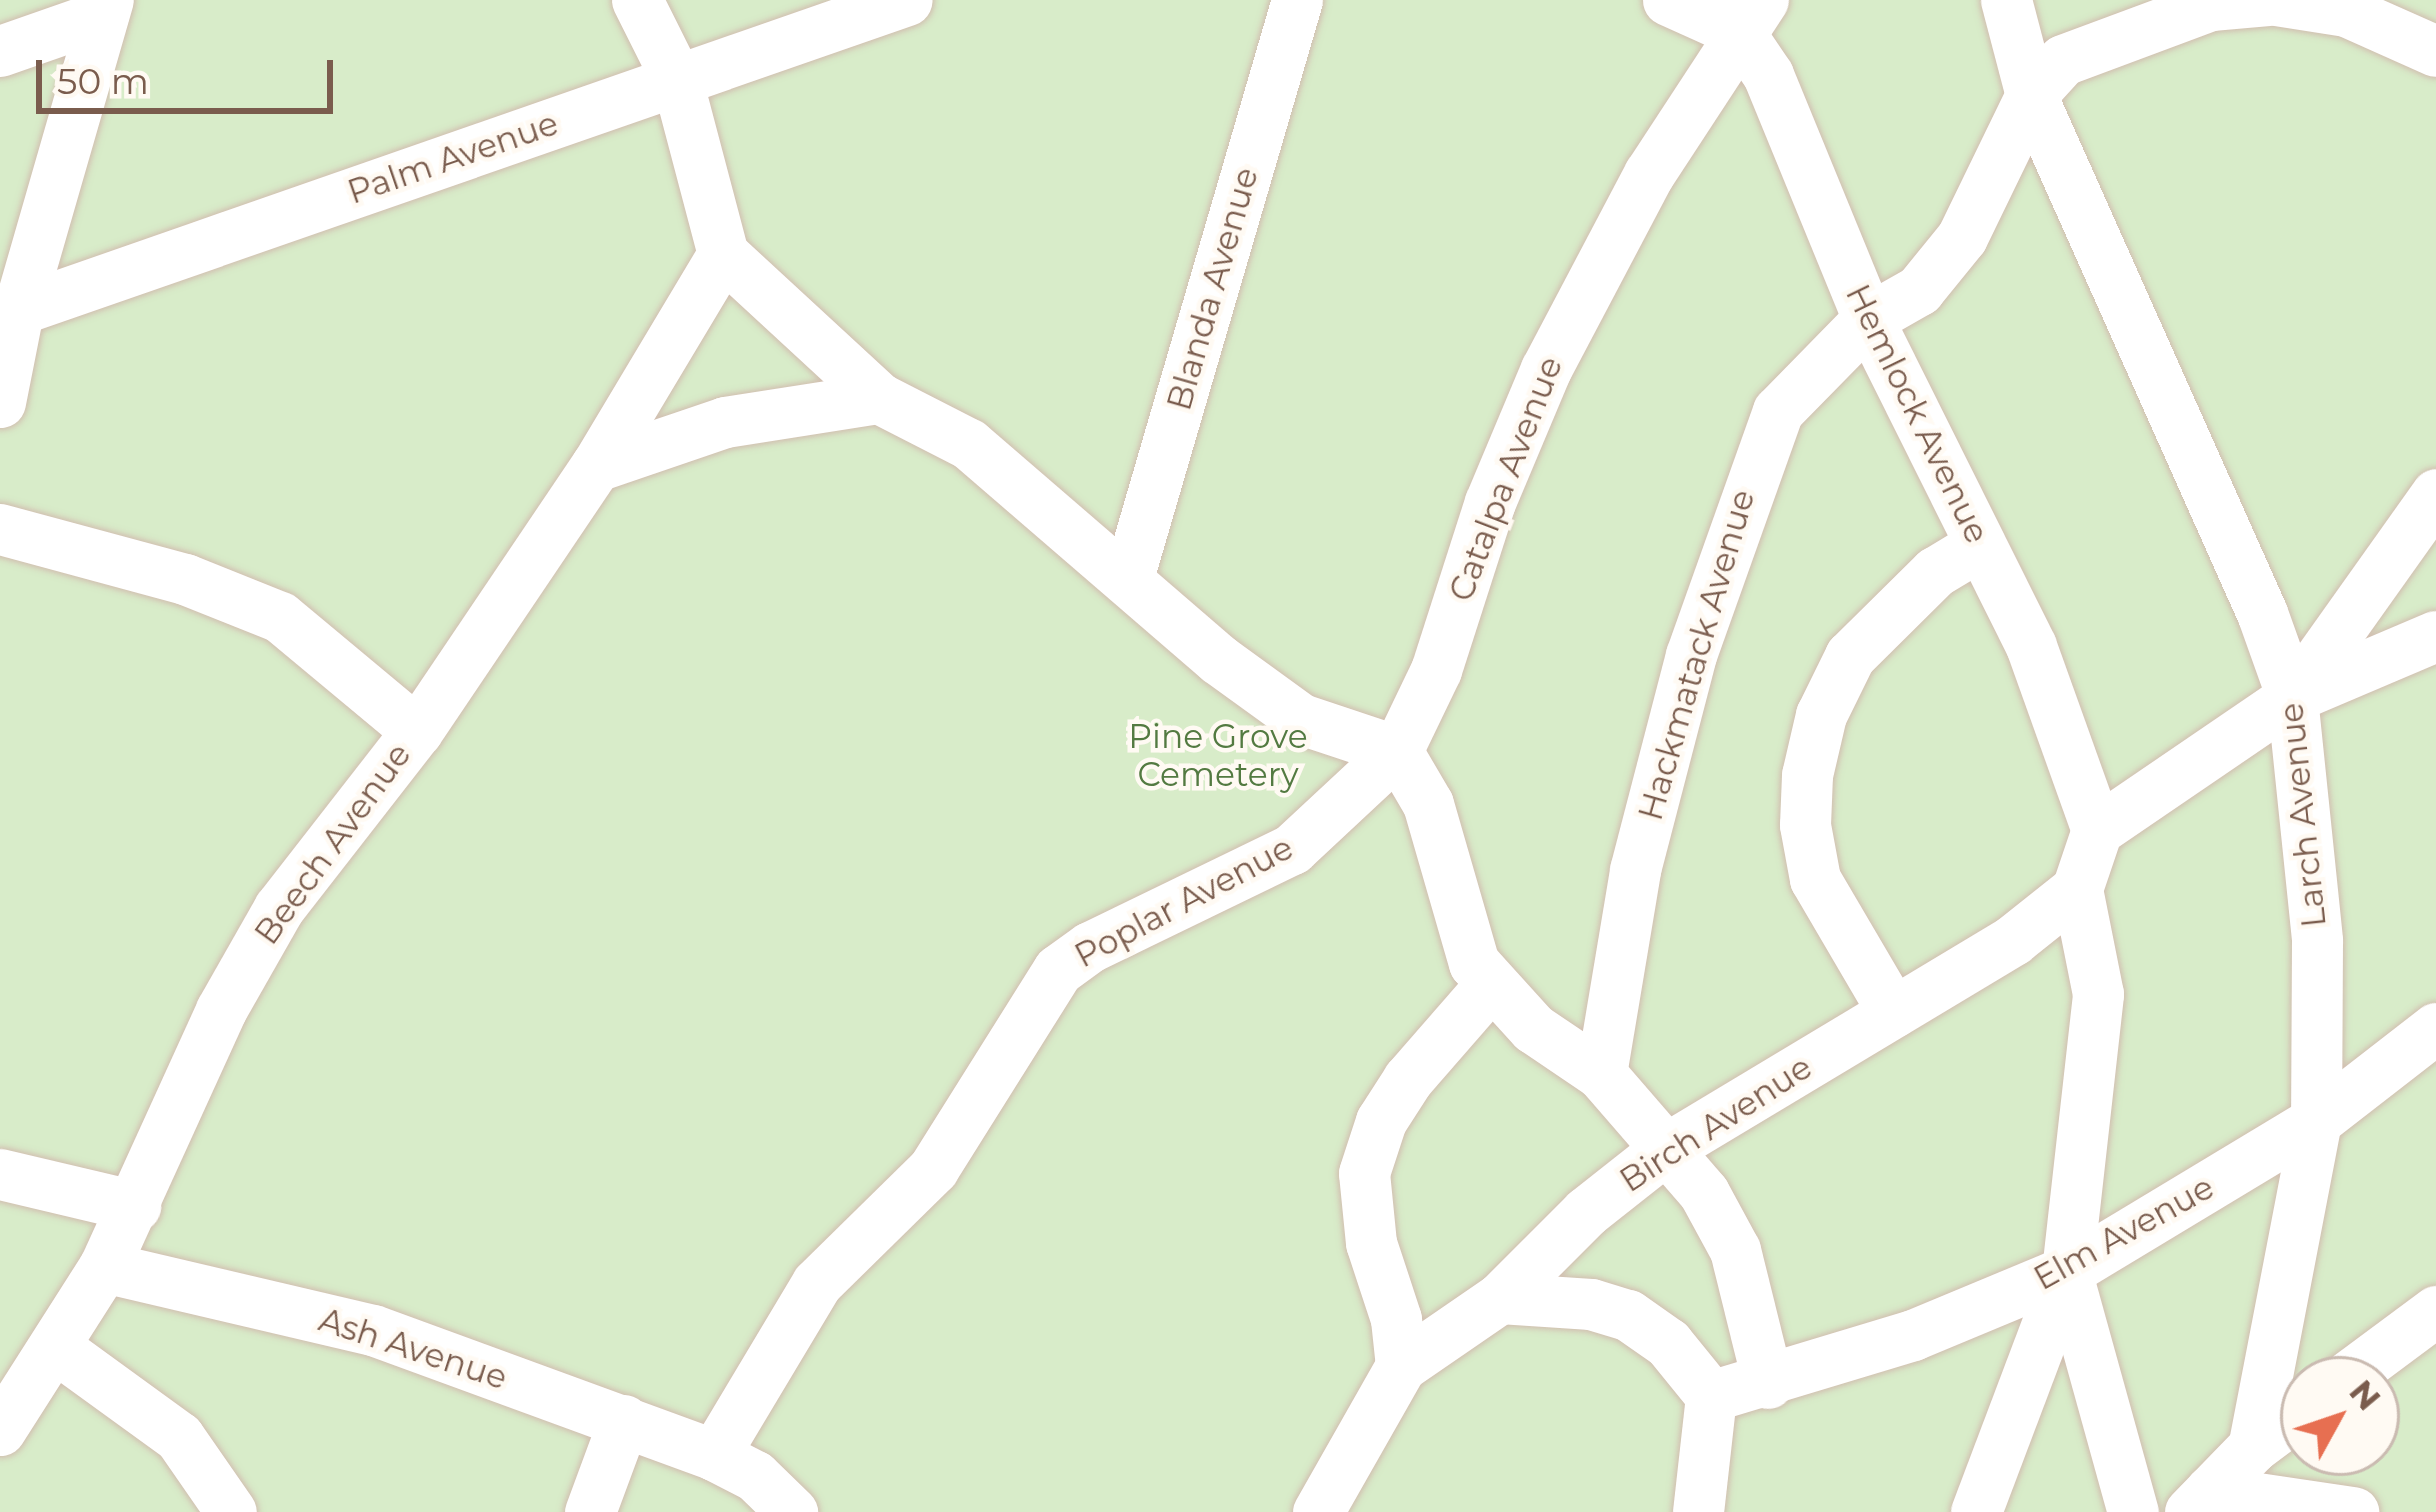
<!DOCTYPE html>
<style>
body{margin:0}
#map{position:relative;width:2436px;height:1512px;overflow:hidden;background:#fdf6ec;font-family:Montserrat,sans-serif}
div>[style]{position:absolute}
.green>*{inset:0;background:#d8ecc9}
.roads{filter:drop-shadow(0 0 3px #d1beb0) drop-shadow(0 0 3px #d1beb0)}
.minor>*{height:51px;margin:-25.5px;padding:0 25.5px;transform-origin:25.5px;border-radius:25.5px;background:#fff}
span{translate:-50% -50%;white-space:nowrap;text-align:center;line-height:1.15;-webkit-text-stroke:9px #fffaf3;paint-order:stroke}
.street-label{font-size:33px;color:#7a5c4d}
.park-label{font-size:33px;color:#537a41}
.north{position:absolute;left:2280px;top:1356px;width:120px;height:120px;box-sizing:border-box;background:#fffaf3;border:3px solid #cabbb1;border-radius:50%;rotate:50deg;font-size:33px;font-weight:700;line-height:48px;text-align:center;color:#7a5c4d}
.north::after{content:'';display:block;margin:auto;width:42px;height:54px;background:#e76f51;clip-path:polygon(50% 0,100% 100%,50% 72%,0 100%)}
.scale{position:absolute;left:36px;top:60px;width:297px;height:54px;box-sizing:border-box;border:6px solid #7a5c4d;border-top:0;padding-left:15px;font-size:36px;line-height:42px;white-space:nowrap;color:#7a5c4d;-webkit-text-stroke:9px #fffaf3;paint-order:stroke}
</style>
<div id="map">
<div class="green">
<i style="clip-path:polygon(evenodd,0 0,2436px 0,2436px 1512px,0 1512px,0 0,2304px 1380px,2376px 1380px,2376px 1452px,2304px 1452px,2304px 1380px)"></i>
</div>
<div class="roads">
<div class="minor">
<i style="left:637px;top:0;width:89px;rotate:63.4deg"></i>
<i style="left:677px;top:80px;width:180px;rotate:75.2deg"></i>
<i style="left:1668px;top:0;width:78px;rotate:24.3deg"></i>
<i style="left:2006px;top:0;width:98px;rotate:75.3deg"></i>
<i style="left:2031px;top:95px;width:567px;rotate:65.97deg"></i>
<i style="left:2262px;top:613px;width:89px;rotate:70.3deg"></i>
<i style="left:2292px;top:697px;width:245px;rotate:84.1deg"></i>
<i style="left:2317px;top:941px;width:180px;rotate:90.3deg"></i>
<i style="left:2316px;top:1121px;width:332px;rotate:100.9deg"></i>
<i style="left:2276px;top:0;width:71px;rotate:8.9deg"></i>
<i style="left:2346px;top:11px;width:98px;rotate:24deg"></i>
<i style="left:1741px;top:1px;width:31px;rotate:94deg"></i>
<i style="left:1739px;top:32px;width:52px;rotate:56deg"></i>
<i style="left:1768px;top:75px;width:264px;rotate:67.7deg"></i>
<i style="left:1868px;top:319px;width:365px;rotate:63.5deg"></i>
<i style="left:2031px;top:646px;width:195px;rotate:70.3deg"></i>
<i style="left:0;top:51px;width:109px;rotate:-19.3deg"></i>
<i style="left:0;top:316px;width:960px;rotate:-19.21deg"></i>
<i style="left:0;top:402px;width:93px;rotate:-78.8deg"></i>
<i style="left:18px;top:311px;width:324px;rotate:-73.9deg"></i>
<i style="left:596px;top:466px;width:136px;rotate:-18.8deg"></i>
<i style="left:725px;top:422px;width:156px;rotate:-8.9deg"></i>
<i style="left:0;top:529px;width:192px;rotate:15.1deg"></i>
<i style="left:185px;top:579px;width:102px;rotate:21.8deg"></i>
<i style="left:280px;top:617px;width:178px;rotate:39.8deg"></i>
<i style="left:1128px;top:578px;width:602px;rotate:-73.7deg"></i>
<i style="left:2292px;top:697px;width:249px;rotate:-54.6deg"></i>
<i style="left:1397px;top:751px;width:61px;rotate:59.7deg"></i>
<i style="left:1428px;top:804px;width:166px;rotate:73.9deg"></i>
<i style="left:1474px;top:963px;width:88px;rotate:47.8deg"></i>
<i style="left:1533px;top:1028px;width:82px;rotate:34.1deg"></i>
<i style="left:1601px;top:1074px;width:157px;rotate:49.1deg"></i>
<i style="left:1704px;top:1193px;width:65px;rotate:61.5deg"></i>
<i style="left:1735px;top:1250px;width:137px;rotate:76.1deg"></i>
<i style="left:2097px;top:830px;width:236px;rotate:-34.3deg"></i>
<i style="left:2292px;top:697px;width:156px;rotate:-23deg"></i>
<i style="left:1893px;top:1012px;width:154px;rotate:-120.4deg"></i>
<i style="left:1815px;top:879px;width:55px;rotate:-100.5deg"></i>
<i style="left:1805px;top:825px;width:50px;rotate:-87.7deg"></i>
<i style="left:1807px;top:775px;width:62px;rotate:-76.9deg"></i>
<i style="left:1821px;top:715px;width:66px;rotate:-63.8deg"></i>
<i style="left:1850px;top:656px;width:120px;rotate:-44.7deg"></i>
<i style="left:1935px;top:572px;width:52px;rotate:-31deg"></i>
<i style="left:1601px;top:1074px;width:207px;rotate:-80.5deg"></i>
<i style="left:1635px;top:870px;width:222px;rotate:-75.4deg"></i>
<i style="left:1691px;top:655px;width:259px;rotate:-70.4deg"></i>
<i style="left:1778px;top:411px;width:129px;rotate:-45.6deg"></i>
<i style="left:1868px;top:319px;width:59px;rotate:-29.6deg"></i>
<i style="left:1919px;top:290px;width:68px;rotate:-50.9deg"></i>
<i style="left:1962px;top:237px;width:158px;rotate:-64.1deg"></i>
<i style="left:2031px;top:95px;width:47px;rotate:-47.6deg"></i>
<i style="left:2063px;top:60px;width:158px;rotate:-20.4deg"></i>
<i style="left:2211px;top:5px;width:57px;rotate:-5deg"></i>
<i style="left:0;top:1174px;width:139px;rotate:13.3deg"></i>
<i style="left:104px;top:1267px;width:276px;rotate:13.2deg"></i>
<i style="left:373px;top:1330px;width:363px;rotate:20.1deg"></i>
<i style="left:714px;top:1455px;width:46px;rotate:27.1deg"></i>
<i style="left:755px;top:1476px;width:52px;rotate:44.2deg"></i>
<i style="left:2068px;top:1278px;width:243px;rotate:74.5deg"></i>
<i style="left:1500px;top:1298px;width:91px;rotate:3.8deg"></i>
<i style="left:1591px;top:1304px;width:39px;rotate:17deg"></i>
<i style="left:1628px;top:1315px;width:49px;rotate:35deg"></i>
<i style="left:1668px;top:1343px;width:68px;rotate:50.9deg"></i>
<i style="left:55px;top:1347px;width:153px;rotate:36deg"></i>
<i style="left:179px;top:1437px;width:91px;rotate:55.3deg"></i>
<i style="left:1401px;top:1366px;width:47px;rotate:-96.1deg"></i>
<i style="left:1396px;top:1319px;width:80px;rotate:-108.2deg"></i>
<i style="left:1371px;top:1243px;width:70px;rotate:-95.7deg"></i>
<i style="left:1364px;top:1173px;width:55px;rotate:-71.9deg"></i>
<i style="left:1381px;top:1121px;width:50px;rotate:-57.3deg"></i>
<i style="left:1408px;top:1079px;width:125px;rotate:-48.9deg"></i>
<i style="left:2343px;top:1380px;width:116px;rotate:-36.6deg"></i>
<i style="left:1711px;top:1396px;width:211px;rotate:-16.8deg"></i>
<i style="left:1913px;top:1335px;width:167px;rotate:-22.6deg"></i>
<i style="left:2067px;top:1271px;width:291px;rotate:-31.1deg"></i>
<i style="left:2316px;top:1121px;width:152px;rotate:-37.8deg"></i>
<i style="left:0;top:1430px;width:193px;rotate:-57.5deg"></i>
<i style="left:104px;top:1267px;width:282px;rotate:-65.5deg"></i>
<i style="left:221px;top:1010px;width:117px;rotate:-60.4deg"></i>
<i style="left:279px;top:908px;width:224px;rotate:-52.1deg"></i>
<i style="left:417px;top:731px;width:320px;rotate:-56deg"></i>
<i style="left:596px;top:466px;width:247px;rotate:-59.1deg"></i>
<i style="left:723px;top:254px;width:212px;rotate:42.7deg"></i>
<i style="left:879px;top:398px;width:101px;rotate:27.1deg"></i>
<i style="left:969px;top:444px;width:329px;rotate:40.8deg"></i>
<i style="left:1218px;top:659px;width:102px;rotate:35.9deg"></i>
<i style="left:1301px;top:719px;width:101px;rotate:18.4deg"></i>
<i style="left:714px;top:1455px;width:200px;rotate:-59.1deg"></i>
<i style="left:817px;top:1283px;width:163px;rotate:-44.5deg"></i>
<i style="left:933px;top:1169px;width:235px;rotate:-57.9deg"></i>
<i style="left:1058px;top:970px;width:39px;rotate:-36deg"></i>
<i style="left:1090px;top:947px;width:225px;rotate:-25.9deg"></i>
<i style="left:1292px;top:849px;width:144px;rotate:-43deg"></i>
<i style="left:1397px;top:751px;width:90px;rotate:-64.3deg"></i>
<i style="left:1436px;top:670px;width:176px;rotate:-72.2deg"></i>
<i style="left:1490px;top:502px;width:144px;rotate:-67.2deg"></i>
<i style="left:1546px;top:369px;width:221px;rotate:-62.2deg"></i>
<i style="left:1649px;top:174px;width:208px;rotate:-56.8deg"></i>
<i style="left:2210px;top:1491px;width:145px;rotate:8.4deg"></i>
<i style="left:590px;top:1512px;width:98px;rotate:-69.7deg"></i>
<i style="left:1318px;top:1512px;width:168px;rotate:-60.4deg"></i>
<i style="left:1401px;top:1366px;width:120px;rotate:-34.5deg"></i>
<i style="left:1500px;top:1298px;width:122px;rotate:-45deg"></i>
<i style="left:1586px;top:1212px;width:103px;rotate:-38.3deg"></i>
<i style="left:1667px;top:1148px;width:404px;rotate:-31deg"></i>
<i style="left:2013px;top:940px;width:82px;rotate:-38.6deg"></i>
<i style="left:2077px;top:889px;width:62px;rotate:-71.3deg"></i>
<i style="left:1698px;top:1512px;width:117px;rotate:-83.6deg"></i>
<i style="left:1976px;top:1512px;width:258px;rotate:-69.3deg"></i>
<i style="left:2067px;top:1271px;width:279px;rotate:-83.6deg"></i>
<i style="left:2098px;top:994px;width:107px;rotate:-101.3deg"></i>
<i style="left:2190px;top:1512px;width:91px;rotate:-45.9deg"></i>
<i style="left:2253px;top:1447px;width:64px;rotate:-36.7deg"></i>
</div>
</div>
<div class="street-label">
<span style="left:453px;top:158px;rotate:-19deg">Palm Avenue</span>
<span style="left:1213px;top:289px;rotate:-74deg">Blanda Avenue</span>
<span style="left:1917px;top:414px;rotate:64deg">Hemlock Avenue</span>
<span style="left:1506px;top:479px;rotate:-69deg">Catalpa Avenue</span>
<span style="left:1697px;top:655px;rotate:-74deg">Hackmatack Avenue</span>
<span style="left:2303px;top:815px;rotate:-96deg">Larch Avenue</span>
<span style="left:333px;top:844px;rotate:-54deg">Beech Avenue</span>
<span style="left:1184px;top:902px;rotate:-28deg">Poplar Avenue</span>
<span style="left:1716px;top:1124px;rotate:-33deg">Birch Avenue</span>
<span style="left:2124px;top:1233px;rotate:-29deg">Elm Avenue</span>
<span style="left:413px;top:1349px;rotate:18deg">Ash Avenue</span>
</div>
<div class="park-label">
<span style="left:1218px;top:756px">Pine Grove<br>Cemetery</span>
</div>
<div class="north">N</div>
<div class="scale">50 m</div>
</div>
